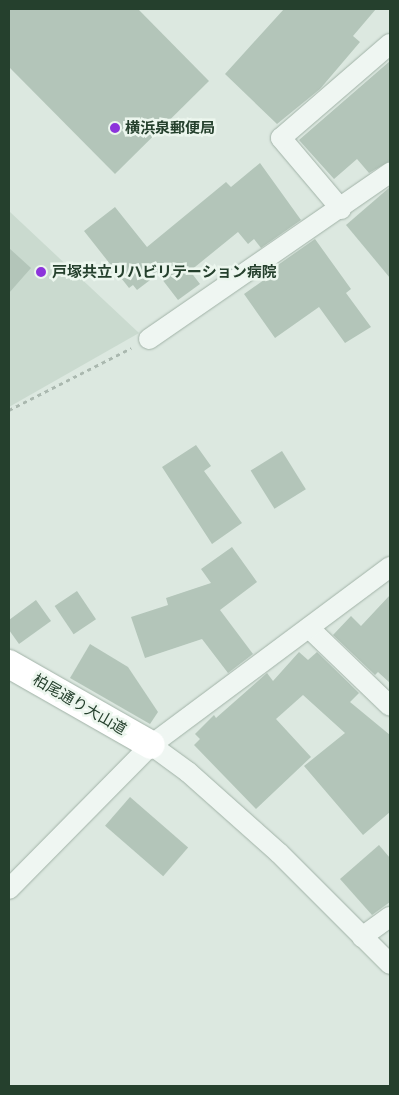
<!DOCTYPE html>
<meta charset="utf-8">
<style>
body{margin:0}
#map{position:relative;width:399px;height:1095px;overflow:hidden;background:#dce8e0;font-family:Commissioner,"Noto Sans JP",sans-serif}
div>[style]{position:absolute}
.built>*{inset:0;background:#cadacf}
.building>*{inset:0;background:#b3c5b9;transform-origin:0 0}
.path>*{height:3px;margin-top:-1.5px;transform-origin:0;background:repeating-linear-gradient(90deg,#aab8af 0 4px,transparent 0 8px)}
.roads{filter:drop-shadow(0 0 1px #a1b2a7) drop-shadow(0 0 1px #a1b2a7)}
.street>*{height:20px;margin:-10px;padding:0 10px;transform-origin:10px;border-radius:10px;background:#eff6f2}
.secondary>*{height:28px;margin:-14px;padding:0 14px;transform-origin:14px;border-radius:14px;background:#fff}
.dots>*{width:14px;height:14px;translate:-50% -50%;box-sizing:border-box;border:2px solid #ecf6ee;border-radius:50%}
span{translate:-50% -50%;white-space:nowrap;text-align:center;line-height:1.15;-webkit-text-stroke:5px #ecf6ee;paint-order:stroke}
.poi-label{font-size:15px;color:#25402d;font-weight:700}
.left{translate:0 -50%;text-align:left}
.street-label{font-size:15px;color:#25402d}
.frame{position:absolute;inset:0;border:10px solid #25402d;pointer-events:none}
</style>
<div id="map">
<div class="built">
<i style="clip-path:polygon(9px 211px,139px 333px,9px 407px)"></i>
</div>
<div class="building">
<i style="clip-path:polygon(9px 9px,138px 9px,209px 81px,115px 174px,9px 67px)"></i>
<i style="clip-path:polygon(284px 9px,376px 9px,353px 36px,360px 42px,320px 89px,277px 124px,225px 74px)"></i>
<i style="clip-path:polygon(390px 61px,390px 161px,369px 173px,357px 159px,334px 179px,299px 140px)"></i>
<i style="clip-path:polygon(260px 163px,301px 220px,261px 248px,254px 239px,248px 244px,238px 232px,190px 271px,200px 284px,178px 300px,158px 274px,137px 290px,133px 285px,129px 288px,84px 231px,115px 207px,147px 247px,226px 182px,231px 187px)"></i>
<i style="clip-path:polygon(390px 187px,390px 278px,346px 225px)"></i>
<i style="clip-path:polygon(315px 239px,351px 289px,346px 293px,371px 327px,345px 343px,319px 307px,275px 338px,244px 294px,278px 270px,275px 267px)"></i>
<i style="clip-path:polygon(9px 248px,31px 268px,9px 293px)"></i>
<i style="clip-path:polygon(196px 445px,211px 466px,204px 471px,242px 523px,212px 544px,162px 467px)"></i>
<i style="left:282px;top:451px;width:45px;height:37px;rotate:58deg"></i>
<i style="clip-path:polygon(232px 547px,257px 582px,220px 610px,253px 654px,228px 673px,202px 639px,145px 658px,131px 617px,168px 605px,166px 598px,211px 583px,201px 569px)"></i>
<i style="left:77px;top:591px;width:34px;height:27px;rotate:56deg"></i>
<i style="clip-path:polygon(390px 595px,390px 683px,378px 672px,375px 675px,333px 635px,351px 616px,361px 626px)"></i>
<i style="clip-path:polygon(36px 600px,51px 621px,19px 644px,9px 630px,9px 620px)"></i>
<i style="clip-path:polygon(90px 644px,128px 667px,158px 712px,150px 724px,70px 678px)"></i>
<i style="clip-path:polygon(299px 652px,308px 660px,317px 652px,359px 693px,350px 702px,390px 735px,390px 812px,363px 835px,304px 766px,345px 733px,303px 695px,276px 719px,311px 757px,256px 809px,194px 745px,200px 739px,195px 734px,214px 715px,216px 718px,267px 673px,273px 681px)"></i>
<i style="left:130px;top:797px;width:77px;height:38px;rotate:41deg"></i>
<i style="clip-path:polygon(379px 845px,390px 858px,390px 902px,372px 915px,340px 879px)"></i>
</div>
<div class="path">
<i style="left:9px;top:410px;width:137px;rotate:-26.9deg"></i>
</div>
<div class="roads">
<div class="street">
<i style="left:341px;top:209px;width:93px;rotate:-130.2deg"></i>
<i style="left:281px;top:138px;width:144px;rotate:-40.8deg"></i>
<i style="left:149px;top:339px;width:293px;rotate:-34.6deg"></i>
<i style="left:309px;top:628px;width:112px;rotate:43.9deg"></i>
<i style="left:151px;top:745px;width:46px;rotate:36.1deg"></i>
<i style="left:188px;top:772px;width:122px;rotate:41.7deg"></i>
<i style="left:279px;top:853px;width:157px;rotate:45deg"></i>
<i style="left:9px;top:889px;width:202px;rotate:-45.4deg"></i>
<i style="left:151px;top:745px;width:298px;rotate:-36.7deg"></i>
<i style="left:362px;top:937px;width:34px;rotate:-36deg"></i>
</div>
<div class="secondary">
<i style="left:9px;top:664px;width:163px;rotate:29.7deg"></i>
</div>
</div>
<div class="dots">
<i style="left:115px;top:128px;background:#8c34db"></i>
<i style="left:41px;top:272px;background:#8c34db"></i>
</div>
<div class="poi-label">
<span class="left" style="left:125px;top:128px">横浜泉郵便局</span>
<span class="left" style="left:52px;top:272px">戸塚共立リハビリテーション病院</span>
</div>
<div class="street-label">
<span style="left:80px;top:704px;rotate:30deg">柏尾通り大山道</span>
</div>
<div class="frame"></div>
</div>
